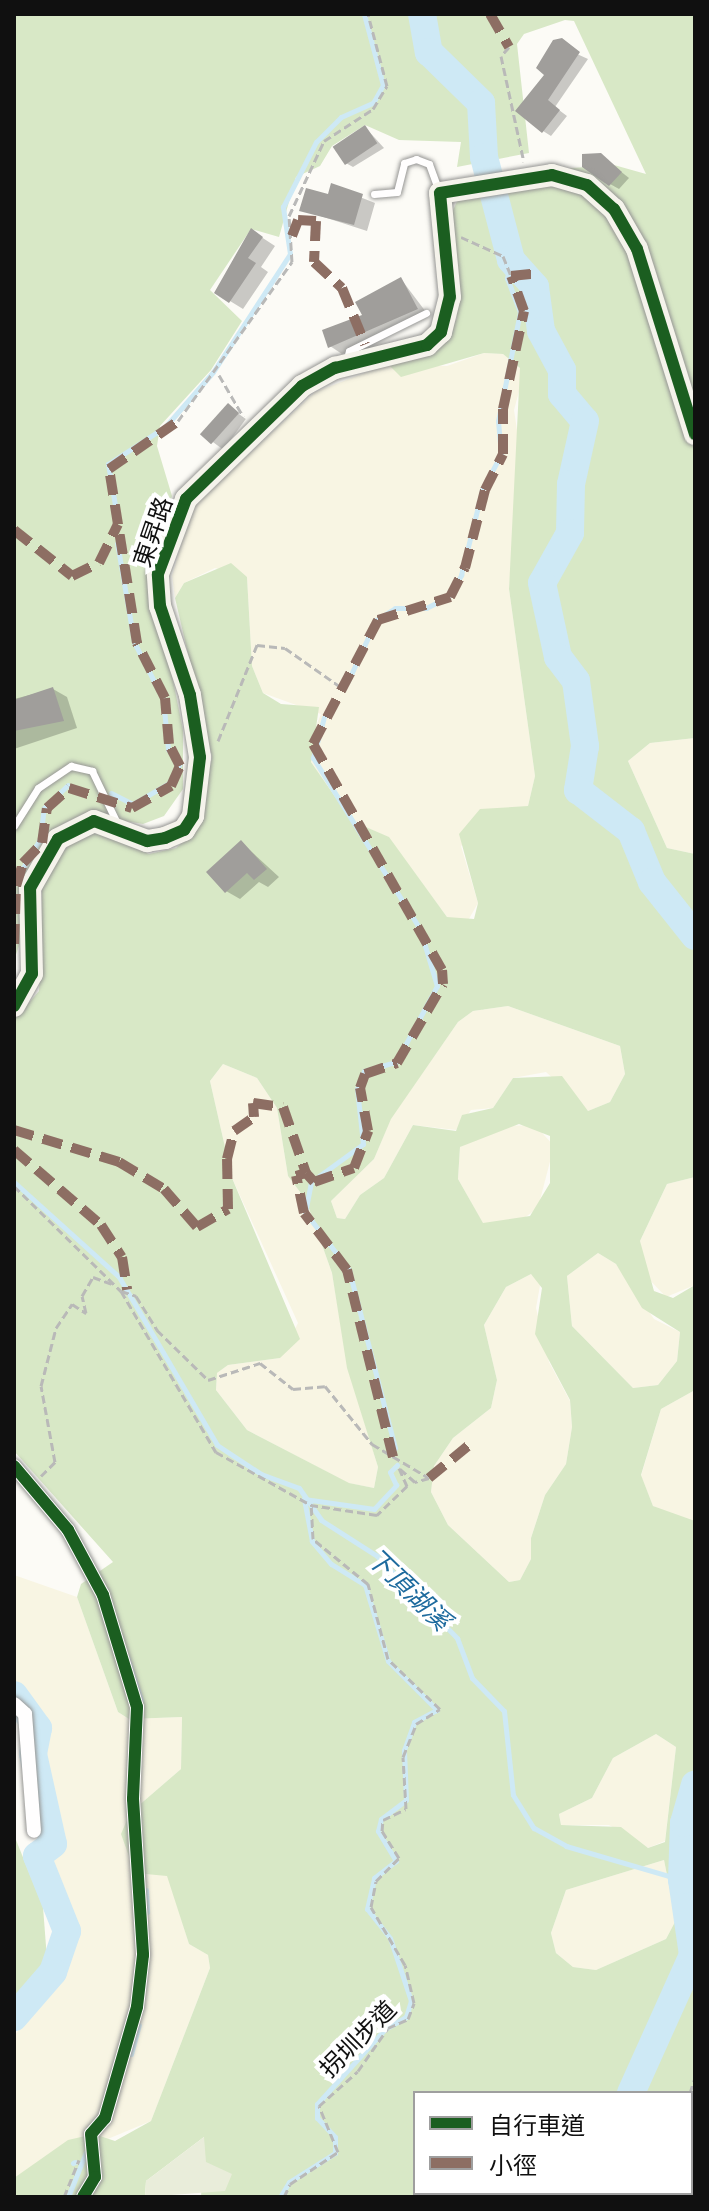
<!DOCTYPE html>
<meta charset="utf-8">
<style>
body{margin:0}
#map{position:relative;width:709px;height:2211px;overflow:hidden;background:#fcfbf6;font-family:"Libre Baskerville","Noto Sans TC",serif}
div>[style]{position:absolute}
.farmland>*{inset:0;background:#f8f5e3}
.forest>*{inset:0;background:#d8e8c6}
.cemetery>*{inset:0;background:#e9edda}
.shadow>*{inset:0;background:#0003;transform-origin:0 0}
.stream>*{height:5px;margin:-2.5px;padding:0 2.5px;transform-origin:2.5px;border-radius:2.5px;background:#cee9f5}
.river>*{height:28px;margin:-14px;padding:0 14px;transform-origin:14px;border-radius:14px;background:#cee9f5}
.building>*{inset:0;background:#a09e9b;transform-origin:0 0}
.path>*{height:3px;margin-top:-1.5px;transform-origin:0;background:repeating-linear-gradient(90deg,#b9b9b8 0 8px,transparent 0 12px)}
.roads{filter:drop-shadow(0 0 2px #969694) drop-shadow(0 0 2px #969694)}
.lane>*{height:7px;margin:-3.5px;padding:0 3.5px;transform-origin:3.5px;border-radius:3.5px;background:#fffefe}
.street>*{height:14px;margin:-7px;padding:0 7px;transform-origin:7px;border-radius:7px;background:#fffefe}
.secondary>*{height:22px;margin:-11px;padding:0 11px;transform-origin:11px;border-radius:11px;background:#f5f3eb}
.quiet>*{height:10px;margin-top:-5px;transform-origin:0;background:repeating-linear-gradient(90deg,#8d6e63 0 20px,transparent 0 30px)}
.cycleway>*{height:12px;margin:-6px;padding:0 6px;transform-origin:6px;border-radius:6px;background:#1b5e20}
span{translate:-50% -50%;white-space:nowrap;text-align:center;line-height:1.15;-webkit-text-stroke:8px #fff;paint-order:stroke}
.street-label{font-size:24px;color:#101010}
.water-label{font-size:26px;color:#1e6b9e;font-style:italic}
.frame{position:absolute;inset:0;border:16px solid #101010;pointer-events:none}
.legend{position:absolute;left:413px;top:2091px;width:280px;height:104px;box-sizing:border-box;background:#fff;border:2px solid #9f9f9f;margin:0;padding:10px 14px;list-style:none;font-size:24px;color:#101010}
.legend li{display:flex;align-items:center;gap:16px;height:40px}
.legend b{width:40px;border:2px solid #9f9f9f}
</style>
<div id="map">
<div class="farmland">
<i style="clip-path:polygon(484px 353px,503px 354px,520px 368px,522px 380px,514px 410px,520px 450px,509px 589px,535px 776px,528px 806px,461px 846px,478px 903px,466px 924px,447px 917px,388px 837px,352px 821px,311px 762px,310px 741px,321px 714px,263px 693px,252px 666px,247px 577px,215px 568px,184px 583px,175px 598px,172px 576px,192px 508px,315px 392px,388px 364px,447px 366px)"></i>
<i style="clip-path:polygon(695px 738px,695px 854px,667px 848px,628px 761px,650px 743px)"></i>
<i style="clip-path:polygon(508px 1006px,620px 1046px,625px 1074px,610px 1102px,588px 1111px,546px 1072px,513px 1078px,493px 1108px,471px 1110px,456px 1130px,413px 1125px,384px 1178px,360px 1195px,345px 1219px,337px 1218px,331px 1201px,374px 1159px,391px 1118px,458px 1022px,473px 1011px)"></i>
<i style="clip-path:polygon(223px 1064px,257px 1078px,277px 1108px,288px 1176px,306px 1200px,332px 1273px,348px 1368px,378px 1467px,374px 1488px,348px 1483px,247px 1430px,216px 1390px,217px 1373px,228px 1365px,280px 1358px,298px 1323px,232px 1178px,210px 1081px)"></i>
<i style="clip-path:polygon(535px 1125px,554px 1146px,538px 1208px,520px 1221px,483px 1224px,458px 1179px,460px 1147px,499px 1126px)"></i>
<i style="clip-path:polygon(695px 1177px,695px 1285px,666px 1297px,645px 1275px,640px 1241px,667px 1184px)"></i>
<i style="clip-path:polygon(598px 1253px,616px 1264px,654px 1319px,680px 1332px,677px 1361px,658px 1385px,633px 1388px,572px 1326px,567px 1276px)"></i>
<i style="clip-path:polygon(531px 1274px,541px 1280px,536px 1308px,549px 1362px,570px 1401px,572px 1427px,566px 1464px,545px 1495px,531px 1538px,531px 1559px,520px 1580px,509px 1582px,448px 1525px,431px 1492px,434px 1466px,453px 1438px,491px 1408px,497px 1380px,484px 1325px,506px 1287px)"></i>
<i style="clip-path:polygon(695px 1390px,695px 1521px,686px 1522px,653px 1506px,641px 1476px,661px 1409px)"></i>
<i style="clip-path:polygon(14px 1575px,77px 1597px,118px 1712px,129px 1719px,182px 1717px,181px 1769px,130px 1813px,156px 1870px,168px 1876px,189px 1944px,208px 1955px,210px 1968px,151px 2121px,14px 2178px,14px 2036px,47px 1994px,71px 1934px,44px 1858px,56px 1847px,57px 1830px,40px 1754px,43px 1718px,14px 1685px)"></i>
<i style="clip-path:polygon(656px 1734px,676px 1747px,665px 1841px,648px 1848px,609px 1825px,561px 1825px,559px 1814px,592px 1798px,613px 1758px)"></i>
<i style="clip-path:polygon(664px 1860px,676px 1920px,666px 1939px,596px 1970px,573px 1967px,556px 1953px,551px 1933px,566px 1890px)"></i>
</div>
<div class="forest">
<i style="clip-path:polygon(evenodd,14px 14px,695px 14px,695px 738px,650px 743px,628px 761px,667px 848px,695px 854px,695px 1177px,667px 1184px,640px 1241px,654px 1291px,673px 1298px,695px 1285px,695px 1390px,661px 1409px,641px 1475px,653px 1506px,695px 1521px,695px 2197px,624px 2197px,691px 2193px,691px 2093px,415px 2093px,415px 2193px,438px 2193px,432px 2197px,201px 2197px,204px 2137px,146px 2181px,145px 2197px,14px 2197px,14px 2178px,68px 2140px,94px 2134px,115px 2141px,151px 2121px,210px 1968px,208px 1955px,189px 1944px,167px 1876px,135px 1873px,121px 1834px,130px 1813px,181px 1769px,182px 1717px,129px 1719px,118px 1712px,77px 1597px,81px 1584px,113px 1562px,14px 1451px,14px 1020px,39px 991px,42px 889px,53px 859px,82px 835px,99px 833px,149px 854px,176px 848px,198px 828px,212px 757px,175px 598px,184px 583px,231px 563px,247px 577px,252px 666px,263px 693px,281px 704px,319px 707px,311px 762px,352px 821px,389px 837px,447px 917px,474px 919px,478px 903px,459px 834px,480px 809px,528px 806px,535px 776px,509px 589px,520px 368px,503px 354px,484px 353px,401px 377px,388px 364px,446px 339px,457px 318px,451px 215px,458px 199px,572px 168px,614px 165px,646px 174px,574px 21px,565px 20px,524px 34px,517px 44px,529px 153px,457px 167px,461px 142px,399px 140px,365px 125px,332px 146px,320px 166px,296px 177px,279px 237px,251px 229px,210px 290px,242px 321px,211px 370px,160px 426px,157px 446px,172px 496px,151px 571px,183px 730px,183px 789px,164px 816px,143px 824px,83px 814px,63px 824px,14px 960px,14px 14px,508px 1006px,620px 1046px,625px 1074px,610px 1102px,588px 1111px,562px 1076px,513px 1078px,493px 1108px,462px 1115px,456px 1131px,413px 1125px,384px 1178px,360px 1195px,345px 1219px,337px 1218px,331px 1201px,374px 1159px,391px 1119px,458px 1022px,473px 1011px,508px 1006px,14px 14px,223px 1064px,257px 1078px,277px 1108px,288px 1176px,306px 1200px,332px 1273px,347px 1368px,378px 1467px,374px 1488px,349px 1483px,247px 1430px,216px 1390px,217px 1373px,228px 1365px,280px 1358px,300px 1339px,232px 1178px,210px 1081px,223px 1064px,14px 14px,519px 1124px,550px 1136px,550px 1183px,530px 1216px,483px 1223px,458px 1179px,460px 1147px,519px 1124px,14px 14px,598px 1253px,616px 1264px,642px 1308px,680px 1332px,677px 1361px,658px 1385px,633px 1388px,572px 1326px,567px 1276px,598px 1253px,14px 14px,531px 1274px,542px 1288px,535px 1334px,570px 1400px,572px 1427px,566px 1464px,545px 1495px,531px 1538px,531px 1559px,520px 1580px,509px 1582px,448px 1525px,431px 1492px,434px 1466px,453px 1438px,491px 1408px,497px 1380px,484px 1325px,506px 1287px,531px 1274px,14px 14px,656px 1734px,676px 1747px,665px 1842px,648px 1848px,621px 1827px,561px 1825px,559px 1814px,592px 1798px,613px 1758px,656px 1734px,14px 14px,664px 1860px,676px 1920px,666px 1939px,596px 1970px,573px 1967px,556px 1953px,551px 1933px,566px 1890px,664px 1860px)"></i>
<i style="clip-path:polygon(14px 1835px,43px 1907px,47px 1959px,14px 2005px)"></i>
</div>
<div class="cemetery">
<i style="clip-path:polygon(204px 2137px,206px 2162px,232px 2174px,225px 2191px,145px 2197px,146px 2181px)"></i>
</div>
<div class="shadow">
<i style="clip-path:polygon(553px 43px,588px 59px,555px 107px,567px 116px,551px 136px,543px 131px)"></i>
<i style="clip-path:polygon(365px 127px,384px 148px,353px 167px,344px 162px)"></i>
<i style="clip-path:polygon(600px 155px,629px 178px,619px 189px,610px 184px)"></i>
<i style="clip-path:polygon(332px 186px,375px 203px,367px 231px,302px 210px,329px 197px)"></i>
<i style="clip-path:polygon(252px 231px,275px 246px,261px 267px,268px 272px,243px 309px,230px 301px)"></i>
<i style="clip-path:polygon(401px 279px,429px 316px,342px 354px,330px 346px)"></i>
<i style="left:228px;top:406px;width:22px;height:38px;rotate:36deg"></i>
<i style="clip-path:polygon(53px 689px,67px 697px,77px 728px,14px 749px,14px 699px)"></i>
<i style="clip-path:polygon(242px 843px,279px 877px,268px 887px,259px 882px,240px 899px,226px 891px)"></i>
</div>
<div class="stream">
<i style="left:117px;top:517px;width:54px;rotate:-99.6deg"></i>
<i style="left:108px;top:464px;width:68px;rotate:-33deg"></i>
<i style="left:165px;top:427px;width:73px;rotate:-48.9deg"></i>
<i style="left:213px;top:372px;width:141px;rotate:-56.9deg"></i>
<i style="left:290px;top:254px;width:48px;rotate:-98.5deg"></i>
<i style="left:283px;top:207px;width:73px;rotate:-63.1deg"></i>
<i style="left:316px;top:142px;width:35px;rotate:-45deg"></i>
<i style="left:341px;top:117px;width:35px;rotate:-24deg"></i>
<i style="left:373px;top:103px;width:21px;rotate:-61deg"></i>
<i style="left:383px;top:85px;width:73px;rotate:-105deg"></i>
<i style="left:348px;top:681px;width:67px;rotate:-65.3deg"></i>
<i style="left:376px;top:620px;width:22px;rotate:-32deg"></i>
<i style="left:395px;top:608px;width:31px"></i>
<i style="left:426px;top:608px;width:25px;rotate:-27deg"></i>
<i style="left:448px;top:597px;width:26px;rotate:-59deg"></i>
<i style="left:461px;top:575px;width:88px;rotate:-76.1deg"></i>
<i style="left:482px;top:490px;width:40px;rotate:-62deg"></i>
<i style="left:501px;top:455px;width:34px;rotate:-95deg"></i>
<i style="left:498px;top:421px;width:111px;rotate:-78.6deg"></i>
<i style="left:520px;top:312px;width:36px;rotate:-111deg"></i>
<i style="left:507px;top:278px;width:18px;rotate:-77deg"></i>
<i style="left:111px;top:793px;width:25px;rotate:27deg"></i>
<i style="left:133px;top:804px;width:42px;rotate:-30.3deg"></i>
<i style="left:169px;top:783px;width:21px;rotate:-61deg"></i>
<i style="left:179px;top:765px;width:19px;rotate:-125deg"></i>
<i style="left:168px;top:749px;width:50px;rotate:-95.7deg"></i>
<i style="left:163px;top:699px;width:64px;rotate:-117deg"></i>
<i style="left:134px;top:642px;width:100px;rotate:-99.7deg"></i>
<i style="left:14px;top:883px;width:51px;rotate:-59.4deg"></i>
<i style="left:40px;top:839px;width:31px;rotate:-83deg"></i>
<i style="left:44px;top:808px;width:33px;rotate:-44deg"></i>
<i style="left:319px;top:1176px;width:54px;rotate:-36deg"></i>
<i style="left:363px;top:1144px;width:55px;rotate:-96.2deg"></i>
<i style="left:357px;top:1089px;width:19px;rotate:-69deg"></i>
<i style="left:364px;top:1071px;width:33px;rotate:-16deg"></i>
<i style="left:396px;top:1062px;width:86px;rotate:-61.7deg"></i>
<i style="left:437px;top:986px;width:59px;rotate:-106.6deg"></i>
<i style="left:420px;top:929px;width:202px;rotate:-122deg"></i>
<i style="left:313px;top:758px;width:42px;rotate:-75deg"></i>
<i style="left:14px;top:1182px;width:142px;rotate:42.1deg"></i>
<i style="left:119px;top:1277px;width:194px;rotate:59.7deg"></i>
<i style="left:217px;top:1445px;width:53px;rotate:33.4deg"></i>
<i style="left:261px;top:1474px;width:40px;rotate:20.2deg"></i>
<i style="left:299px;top:1488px;width:39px;rotate:55deg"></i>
<i style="left:321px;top:1520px;width:67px;rotate:32.7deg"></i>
<i style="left:377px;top:1556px;width:115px;rotate:45.7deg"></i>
<i style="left:457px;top:1638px;width:43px;rotate:69.4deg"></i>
<i style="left:472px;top:1678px;width:46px;rotate:45.9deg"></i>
<i style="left:504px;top:1711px;width:84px;rotate:83.9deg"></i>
<i style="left:513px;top:1795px;width:39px;rotate:58deg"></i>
<i style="left:534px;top:1828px;width:37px;rotate:29deg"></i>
<i style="left:566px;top:1846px;width:121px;rotate:16.3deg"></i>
<i style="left:311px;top:1182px;width:31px;rotate:101deg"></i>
<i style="left:305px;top:1212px;width:73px;rotate:52.8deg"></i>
<i style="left:349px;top:1270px;width:184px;rotate:75.5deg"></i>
<i style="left:127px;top:1657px;width:45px;rotate:72deg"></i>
<i style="left:146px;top:1890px;width:22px;rotate:87deg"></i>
<i style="left:131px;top:2054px;width:30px;rotate:-75deg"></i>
<i style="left:73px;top:2163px;width:2px;rotate:-27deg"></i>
<i style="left:68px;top:2197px;width:48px;rotate:-68.2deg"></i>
<i style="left:280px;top:2197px;width:17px;rotate:-59deg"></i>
<i style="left:289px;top:2182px;width:54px;rotate:-32.2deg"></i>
<i style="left:335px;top:2153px;width:16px;rotate:-90deg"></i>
<i style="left:335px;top:2137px;width:26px;rotate:-133deg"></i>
<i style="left:317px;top:2118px;width:14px;rotate:-90deg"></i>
<i style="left:317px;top:2104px;width:101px;rotate:-47.8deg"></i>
<i style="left:385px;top:2029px;width:24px;rotate:-30deg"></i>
<i style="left:406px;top:2017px;width:17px;rotate:-73deg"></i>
<i style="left:411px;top:2001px;width:66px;rotate:-108.4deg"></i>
<i style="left:390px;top:1938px;width:37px;rotate:-128deg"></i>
<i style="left:367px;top:1909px;width:32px;rotate:-77deg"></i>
<i style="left:374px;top:1878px;width:28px;rotate:-38deg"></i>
<i style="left:396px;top:1861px;width:35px;rotate:-121deg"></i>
<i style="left:378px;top:1831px;width:12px;rotate:-76deg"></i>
<i style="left:381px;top:1819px;width:31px;rotate:-37deg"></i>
<i style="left:406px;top:1800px;width:50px;rotate:-92.3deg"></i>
<i style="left:404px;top:1750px;width:30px;rotate:-70deg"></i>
<i style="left:414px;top:1722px;width:26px;rotate:-28deg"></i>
<i style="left:437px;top:1710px;width:69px;rotate:-135deg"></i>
<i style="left:388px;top:1661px;width:79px;rotate:-106.8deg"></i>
<i style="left:365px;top:1585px;width:40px;rotate:-148deg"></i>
<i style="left:331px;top:1564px;width:30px;rotate:-130deg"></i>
<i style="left:312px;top:1541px;width:43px;rotate:-100.8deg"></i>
<i style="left:304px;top:1499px;width:71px;rotate:8.1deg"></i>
<i style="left:374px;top:1509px;width:33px;rotate:-47deg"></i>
<i style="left:396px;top:1485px;width:14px;rotate:-115deg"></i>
<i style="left:390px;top:1472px;width:10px;rotate:-45deg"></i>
</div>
<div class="river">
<i style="left:422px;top:14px;width:39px;rotate:80deg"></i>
<i style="left:429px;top:52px;width:73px;rotate:44.4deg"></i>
<i style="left:481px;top:103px;width:54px;rotate:86.8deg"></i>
<i style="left:484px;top:157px;width:106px;rotate:75.3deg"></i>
<i style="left:511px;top:260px;width:36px;rotate:48deg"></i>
<i style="left:535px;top:287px;width:44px;rotate:82.2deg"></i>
<i style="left:541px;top:331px;width:44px;rotate:61.7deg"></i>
<i style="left:562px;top:370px;width:24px;rotate:90deg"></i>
<i style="left:562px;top:394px;width:35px;rotate:50deg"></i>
<i style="left:585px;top:421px;width:65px;rotate:102.5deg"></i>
<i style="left:571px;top:484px;width:49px;rotate:91.2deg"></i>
<i style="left:570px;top:533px;width:57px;rotate:119.2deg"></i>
<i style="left:542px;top:583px;width:76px;rotate:77.8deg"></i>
<i style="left:558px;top:657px;width:30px;rotate:53deg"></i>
<i style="left:576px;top:681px;width:66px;rotate:82.1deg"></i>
<i style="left:585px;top:746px;width:45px;rotate:99deg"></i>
<i style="left:578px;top:790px;width:67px;rotate:37.7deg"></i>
<i style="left:631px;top:831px;width:55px;rotate:67.6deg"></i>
<i style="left:652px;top:882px;width:69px;rotate:51.5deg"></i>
<i style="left:14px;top:1695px;width:41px;rotate:54deg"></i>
<i style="left:38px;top:1728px;width:26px;rotate:101deg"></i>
<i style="left:33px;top:1754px;width:92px;rotate:77.5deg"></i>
<i style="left:53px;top:1844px;width:20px;rotate:143deg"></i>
<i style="left:37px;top:1856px;width:81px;rotate:68.2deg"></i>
<i style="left:67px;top:1931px;width:43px;rotate:108.9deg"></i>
<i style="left:53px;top:1972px;width:60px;rotate:130.9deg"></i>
<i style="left:631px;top:2093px;width:151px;rotate:-65.8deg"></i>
<i style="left:693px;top:1955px;width:76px;rotate:-98.3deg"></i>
<i style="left:682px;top:1880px;width:57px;rotate:-88deg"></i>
<i style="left:684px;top:1823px;width:40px;rotate:-74deg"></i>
<i style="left:571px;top:2197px;width:5px;rotate:-53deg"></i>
</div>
<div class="building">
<i style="clip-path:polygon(562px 38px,580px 52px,548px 100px,560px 110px,542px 133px,515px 111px,544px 75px,536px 68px,553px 40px)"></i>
<i style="left:365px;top:125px;width:22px;height:39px;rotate:56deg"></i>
<i style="clip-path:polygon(601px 153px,622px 172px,609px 186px,582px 167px,582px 154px)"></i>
<i style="clip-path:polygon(331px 183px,363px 194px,354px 225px,299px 211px,306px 188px,328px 194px)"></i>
<i style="clip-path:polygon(251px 228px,263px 237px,248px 258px,256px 263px,229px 303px,214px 293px)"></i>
<i style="clip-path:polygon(401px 277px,418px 309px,328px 348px,322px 330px,362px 315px,355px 302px)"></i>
<i style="left:228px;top:403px;width:15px;height:42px;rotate:42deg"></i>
<i style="clip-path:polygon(53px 687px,64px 721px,14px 731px,14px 700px)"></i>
<i style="clip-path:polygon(241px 840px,267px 869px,254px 880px,247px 873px,225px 893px,206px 872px)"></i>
</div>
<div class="path">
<i style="left:509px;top:47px;width:12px;rotate:132deg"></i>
<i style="left:501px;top:56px;width:108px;rotate:77.8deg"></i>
<i style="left:461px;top:237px;width:46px;rotate:24.3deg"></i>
<i style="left:503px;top:256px;width:22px;rotate:68deg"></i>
<i style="left:219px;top:375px;width:48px;rotate:59.7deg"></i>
<i style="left:178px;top:421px;width:196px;rotate:-54.4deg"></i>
<i style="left:292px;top:262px;width:46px;rotate:-93.7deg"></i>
<i style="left:289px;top:216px;width:83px;rotate:-65deg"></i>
<i style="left:324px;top:141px;width:59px;rotate:-33.1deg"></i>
<i style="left:373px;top:109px;width:27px;rotate:-59deg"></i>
<i style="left:387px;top:86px;width:74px;rotate:-104.8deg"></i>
<i style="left:218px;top:741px;width:104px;rotate:-67.9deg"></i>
<i style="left:257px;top:645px;width:28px;rotate:6deg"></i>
<i style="left:285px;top:648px;width:73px;rotate:35deg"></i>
<i style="left:14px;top:1186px;width:150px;rotate:44.5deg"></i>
<i style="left:121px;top:1291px;width:187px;rotate:59.5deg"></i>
<i style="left:216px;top:1452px;width:109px;rotate:29.2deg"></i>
<i style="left:121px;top:1291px;width:16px;rotate:18deg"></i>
<i style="left:136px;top:1296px;width:40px;rotate:58deg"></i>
<i style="left:157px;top:1330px;width:71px;rotate:44.4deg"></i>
<i style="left:208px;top:1380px;width:55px;rotate:-18.1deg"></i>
<i style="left:260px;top:1363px;width:42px;rotate:38.2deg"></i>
<i style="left:293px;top:1389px;width:32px;rotate:-5deg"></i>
<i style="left:325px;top:1386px;width:75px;rotate:51deg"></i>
<i style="left:372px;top:1444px;width:66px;rotate:30.8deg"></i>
<i style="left:429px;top:1478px;width:15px;rotate:164deg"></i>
<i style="left:415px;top:1482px;width:21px;rotate:-139deg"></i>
<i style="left:399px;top:1468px;width:20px;rotate:66deg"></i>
<i style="left:407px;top:1486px;width:42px;rotate:136deg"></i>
<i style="left:377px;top:1515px;width:67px;rotate:-171.4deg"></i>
<i style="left:41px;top:1476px;width:20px;rotate:-45deg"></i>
<i style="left:55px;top:1462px;width:77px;rotate:-100.4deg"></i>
<i style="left:41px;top:1386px;width:60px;rotate:-75.5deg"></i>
<i style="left:56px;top:1328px;width:29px;rotate:-56deg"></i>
<i style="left:72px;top:1304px;width:17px;rotate:33deg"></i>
<i style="left:86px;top:1313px;width:17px;rotate:-103deg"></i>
<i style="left:82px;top:1296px;width:22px;rotate:-60deg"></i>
<i style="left:93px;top:1277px;width:20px;rotate:20deg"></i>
<i style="left:690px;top:2093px;width:16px;rotate:-72deg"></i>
<i style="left:64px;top:2197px;width:40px;rotate:-68deg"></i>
<i style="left:284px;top:2197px;width:14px;rotate:-65deg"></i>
<i style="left:290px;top:2184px;width:58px;rotate:-33.7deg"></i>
<i style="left:338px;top:2152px;width:50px;rotate:-112.4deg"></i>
<i style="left:319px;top:2106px;width:52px;rotate:-41.9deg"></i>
<i style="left:358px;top:2071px;width:52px;rotate:-55.1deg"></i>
<i style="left:388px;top:2028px;width:22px;rotate:-24deg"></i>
<i style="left:408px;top:2019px;width:17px;rotate:-69deg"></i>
<i style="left:414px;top:2003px;width:39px;rotate:-103deg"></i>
<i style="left:405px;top:1965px;width:67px;rotate:-120.4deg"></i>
<i style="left:371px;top:1907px;width:26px;rotate:-79deg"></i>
<i style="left:376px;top:1881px;width:33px;rotate:-45deg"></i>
<i style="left:399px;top:1858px;width:32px;rotate:-122deg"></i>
<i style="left:382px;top:1831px;width:11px;rotate:-85deg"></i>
<i style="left:383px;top:1820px;width:25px;rotate:-26deg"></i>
<i style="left:406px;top:1809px;width:52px;rotate:-93.3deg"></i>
<i style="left:403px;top:1757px;width:35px;rotate:-68deg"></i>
<i style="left:416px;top:1724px;width:28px;rotate:-32deg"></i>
<i style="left:440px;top:1709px;width:72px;rotate:-136.1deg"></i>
<i style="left:388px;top:1659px;width:78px;rotate:-104.9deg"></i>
<i style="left:368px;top:1584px;width:71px;rotate:-140.7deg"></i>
<i style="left:313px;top:1539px;width:34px;rotate:-93deg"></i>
<i style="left:638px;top:2197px;width:4px;rotate:-90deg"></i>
</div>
<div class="roads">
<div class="lane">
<i style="left:374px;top:194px;width:23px;rotate:-5deg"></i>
<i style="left:397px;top:192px;width:30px;rotate:-76deg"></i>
<i style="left:404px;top:163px;width:13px;rotate:-18deg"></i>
<i style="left:416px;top:159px;width:14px;rotate:21deg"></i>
<i style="left:429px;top:164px;width:29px;rotate:70deg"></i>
<i style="left:346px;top:362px;width:11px;rotate:-75deg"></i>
<i style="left:349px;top:351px;width:86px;rotate:-26.3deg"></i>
<i style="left:14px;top:826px;width:45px;rotate:-57.7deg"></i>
<i style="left:38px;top:788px;width:40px;rotate:-34deg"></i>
<i style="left:71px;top:766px;width:22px;rotate:13deg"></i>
<i style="left:92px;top:771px;width:58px;rotate:64.3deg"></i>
</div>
<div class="street">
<i style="left:14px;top:1466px;width:84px;rotate:49.8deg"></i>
<i style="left:68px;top:1530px;width:74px;rotate:61.7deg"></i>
<i style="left:103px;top:1595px;width:117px;rotate:73.1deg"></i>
<i style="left:137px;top:1707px;width:92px;rotate:92.5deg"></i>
<i style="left:133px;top:1799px;width:156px;rotate:86.3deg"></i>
<i style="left:143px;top:1955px;width:52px;rotate:96.6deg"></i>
<i style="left:137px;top:2007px;width:116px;rotate:106.1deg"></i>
<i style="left:105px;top:2118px;width:21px;rotate:131deg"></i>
<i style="left:91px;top:2134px;width:43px;rotate:84.7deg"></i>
<i style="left:95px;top:2177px;width:23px;rotate:121deg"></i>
<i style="left:14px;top:1704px;width:15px;rotate:42deg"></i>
<i style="left:25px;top:1714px;width:117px;rotate:85.6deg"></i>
</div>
<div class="secondary">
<i style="left:14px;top:1006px;width:37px;rotate:-61deg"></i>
<i style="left:32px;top:974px;width:86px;rotate:-91.3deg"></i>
<i style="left:30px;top:888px;width:56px;rotate:-60.3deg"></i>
<i style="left:58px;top:839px;width:40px;rotate:-26.6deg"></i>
<i style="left:94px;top:821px;width:57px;rotate:20.7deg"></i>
<i style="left:147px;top:841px;width:18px;rotate:-9deg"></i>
<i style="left:165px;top:838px;width:21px;rotate:-23deg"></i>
<i style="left:184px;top:830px;width:17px;rotate:-57deg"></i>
<i style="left:193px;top:816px;width:59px;rotate:-83.2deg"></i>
<i style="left:200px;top:757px;width:63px;rotate:-99.2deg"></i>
<i style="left:190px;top:695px;width:94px;rotate:-108.6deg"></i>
<i style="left:160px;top:606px;width:32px;rotate:-94deg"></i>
<i style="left:158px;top:574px;width:80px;rotate:-69.5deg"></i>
<i style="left:186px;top:499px;width:162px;rotate:-44.2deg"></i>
<i style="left:302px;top:386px;width:38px;rotate:-29deg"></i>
<i style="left:335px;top:368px;width:95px;rotate:-14deg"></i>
<i style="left:427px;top:345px;width:19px;rotate:-43deg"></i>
<i style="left:441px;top:332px;width:36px;rotate:-76deg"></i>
<i style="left:450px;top:297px;width:104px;rotate:-95.5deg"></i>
<i style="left:440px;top:193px;width:113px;rotate:-9.1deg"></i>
<i style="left:552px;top:175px;width:36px;rotate:16deg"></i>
<i style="left:587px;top:185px;width:36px;rotate:42deg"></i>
<i style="left:614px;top:209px;width:46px;rotate:60.1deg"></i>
<i style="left:637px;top:249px;width:194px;rotate:72.6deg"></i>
</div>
</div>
<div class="quiet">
<i style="left:490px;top:14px;width:38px;rotate:60deg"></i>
<i style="left:292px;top:236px;width:17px;rotate:-69deg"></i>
<i style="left:298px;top:220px;width:18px;rotate:3deg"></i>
<i style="left:316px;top:221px;width:41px;rotate:92.8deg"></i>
<i style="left:314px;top:262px;width:38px;rotate:43deg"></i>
<i style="left:342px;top:288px;width:61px;rotate:67.7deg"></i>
<i style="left:14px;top:530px;width:74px;rotate:38.4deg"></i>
<i style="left:72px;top:576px;width:30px;rotate:-26deg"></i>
<i style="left:99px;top:563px;width:43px;rotate:-64deg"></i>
<i style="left:14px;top:944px;width:58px;rotate:-88deg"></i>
<i style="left:16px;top:886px;width:24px;rotate:-73deg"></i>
<i style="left:23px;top:863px;width:28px;rotate:-46deg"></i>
<i style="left:42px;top:843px;width:35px;rotate:-82deg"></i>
<i style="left:47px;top:808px;width:30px;rotate:-42deg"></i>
<i style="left:69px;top:788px;width:66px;rotate:17.6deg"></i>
<i style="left:132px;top:808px;width:45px;rotate:-29.4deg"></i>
<i style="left:171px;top:786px;width:22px;rotate:-66deg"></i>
<i style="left:180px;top:766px;width:25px;rotate:-117deg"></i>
<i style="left:169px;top:744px;width:46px;rotate:-95deg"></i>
<i style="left:165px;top:698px;width:62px;rotate:-117deg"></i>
<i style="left:137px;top:643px;width:176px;rotate:-99.1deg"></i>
<i style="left:109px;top:469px;width:84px;rotate:-34.8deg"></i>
<i style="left:14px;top:1130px;width:110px;rotate:16.9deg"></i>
<i style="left:119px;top:1162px;width:52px;rotate:31deg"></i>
<i style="left:164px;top:1189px;width:50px;rotate:49deg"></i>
<i style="left:197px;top:1227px;width:36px;rotate:-30deg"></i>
<i style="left:228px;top:1209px;width:50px;rotate:-91.1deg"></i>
<i style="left:227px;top:1159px;width:29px;rotate:-76deg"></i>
<i style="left:234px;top:1131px;width:24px;rotate:-35deg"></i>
<i style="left:254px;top:1117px;width:14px;rotate:-94deg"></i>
<i style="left:253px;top:1103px;width:30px;rotate:8deg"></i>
<i style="left:283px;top:1107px;width:70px;rotate:70.8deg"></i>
<i style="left:14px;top:1150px;width:115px;rotate:40.8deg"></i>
<i style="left:101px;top:1225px;width:38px;rotate:57deg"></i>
<i style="left:122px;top:1257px;width:33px;rotate:81deg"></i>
<i style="left:393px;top:1457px;width:193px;rotate:-103.8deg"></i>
<i style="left:347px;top:1270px;width:71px;rotate:-127deg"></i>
<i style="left:304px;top:1213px;width:38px;rotate:-102deg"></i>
<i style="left:296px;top:1176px;width:10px;rotate:-17deg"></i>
<i style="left:306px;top:1173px;width:12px;rotate:48deg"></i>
<i style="left:314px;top:1182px;width:42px;rotate:-19.3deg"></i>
<i style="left:354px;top:1168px;width:40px;rotate:-69deg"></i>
<i style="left:368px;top:1131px;width:44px;rotate:-100.5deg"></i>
<i style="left:360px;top:1088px;width:15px;rotate:-70deg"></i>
<i style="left:365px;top:1074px;width:34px;rotate:-19deg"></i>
<i style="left:397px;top:1063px;width:91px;rotate:-59.8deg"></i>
<i style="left:443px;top:984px;width:14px;rotate:-94deg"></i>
<i style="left:442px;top:970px;width:260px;rotate:-119.7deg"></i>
<i style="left:313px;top:744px;width:140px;rotate:-62.3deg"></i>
<i style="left:378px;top:620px;width:76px;rotate:-17.7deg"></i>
<i style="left:450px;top:597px;width:33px;rotate:-63deg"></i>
<i style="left:465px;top:568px;width:81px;rotate:-75.6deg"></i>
<i style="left:485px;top:490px;width:40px;rotate:-63.4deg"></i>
<i style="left:503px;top:454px;width:45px;rotate:-90deg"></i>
<i style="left:503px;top:409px;width:100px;rotate:-77.9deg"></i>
<i style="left:524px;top:311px;width:37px;rotate:-110deg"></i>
<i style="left:511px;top:276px;width:29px;rotate:-6deg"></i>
<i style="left:429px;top:1478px;width:58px;rotate:-39.4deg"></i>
</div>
<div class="cycleway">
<i style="left:14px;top:1006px;width:37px;rotate:-61deg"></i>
<i style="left:32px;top:974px;width:86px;rotate:-91.3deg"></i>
<i style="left:30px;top:888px;width:56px;rotate:-60.3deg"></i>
<i style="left:58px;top:839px;width:40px;rotate:-26.6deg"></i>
<i style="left:94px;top:821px;width:57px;rotate:20.7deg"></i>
<i style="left:147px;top:841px;width:18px;rotate:-9deg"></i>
<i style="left:165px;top:838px;width:21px;rotate:-23deg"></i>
<i style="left:184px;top:830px;width:17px;rotate:-57deg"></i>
<i style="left:193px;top:816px;width:59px;rotate:-83.2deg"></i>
<i style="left:200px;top:757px;width:63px;rotate:-99.2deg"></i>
<i style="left:190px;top:695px;width:94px;rotate:-108.6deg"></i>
<i style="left:160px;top:606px;width:32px;rotate:-94deg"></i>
<i style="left:158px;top:574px;width:80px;rotate:-69.5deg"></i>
<i style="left:186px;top:499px;width:162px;rotate:-44.2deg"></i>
<i style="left:302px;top:386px;width:38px;rotate:-29deg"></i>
<i style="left:335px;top:368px;width:95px;rotate:-14deg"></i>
<i style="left:427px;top:345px;width:19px;rotate:-43deg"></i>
<i style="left:441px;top:332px;width:36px;rotate:-76deg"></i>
<i style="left:450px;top:297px;width:104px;rotate:-95.5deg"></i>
<i style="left:440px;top:193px;width:113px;rotate:-9.1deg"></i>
<i style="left:552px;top:175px;width:36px;rotate:16deg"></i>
<i style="left:587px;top:185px;width:36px;rotate:42deg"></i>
<i style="left:614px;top:209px;width:46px;rotate:60.1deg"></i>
<i style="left:637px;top:249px;width:194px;rotate:72.6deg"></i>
<i style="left:14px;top:1466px;width:84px;rotate:49.8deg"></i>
<i style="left:68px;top:1530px;width:74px;rotate:61.7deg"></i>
<i style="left:103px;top:1595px;width:117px;rotate:73.1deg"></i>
<i style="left:137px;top:1707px;width:92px;rotate:92.5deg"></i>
<i style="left:133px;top:1799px;width:156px;rotate:86.3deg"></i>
<i style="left:143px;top:1955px;width:52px;rotate:96.6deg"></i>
<i style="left:137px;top:2007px;width:116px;rotate:106.1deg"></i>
<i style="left:105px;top:2118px;width:21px;rotate:131deg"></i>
<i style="left:91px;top:2134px;width:43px;rotate:84.7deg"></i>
<i style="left:95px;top:2177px;width:23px;rotate:121deg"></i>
</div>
<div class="street-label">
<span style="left:153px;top:532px;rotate:-71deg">東昇路</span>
<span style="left:358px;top:2039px;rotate:-45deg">拐圳步道</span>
</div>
<div class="water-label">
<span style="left:408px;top:1590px;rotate:44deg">下頂湖溪</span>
</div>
<div class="frame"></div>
<ul class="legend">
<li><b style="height:10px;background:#1b5e20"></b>自行車道</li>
<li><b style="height:10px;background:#8d6e63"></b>小徑</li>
</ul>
</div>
